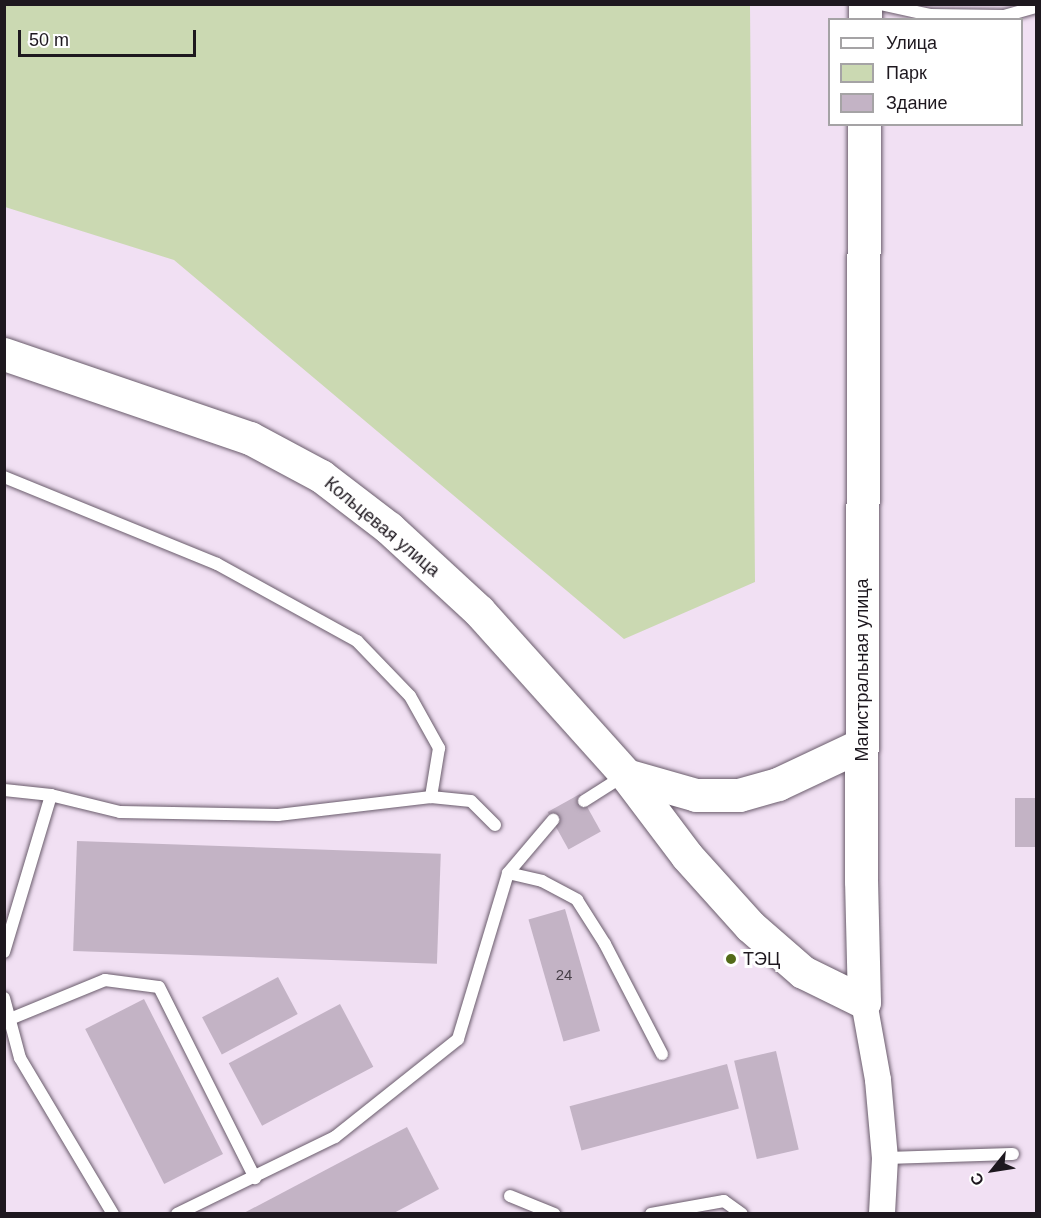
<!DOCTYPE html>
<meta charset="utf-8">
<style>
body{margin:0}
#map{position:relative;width:1041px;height:1218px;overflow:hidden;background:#f1e0f3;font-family:Arial,sans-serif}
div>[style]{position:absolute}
.green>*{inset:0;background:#cbd9b2}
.building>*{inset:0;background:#c3b3c5;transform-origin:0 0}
.roads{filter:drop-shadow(0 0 2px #6a5c6c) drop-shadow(0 0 2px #6a5c6c)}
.lane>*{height:12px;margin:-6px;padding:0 6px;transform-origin:6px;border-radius:6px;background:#fff}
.street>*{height:26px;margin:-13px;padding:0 13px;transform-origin:13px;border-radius:13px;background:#fff}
.secondary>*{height:33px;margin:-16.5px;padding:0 16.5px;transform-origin:16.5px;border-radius:16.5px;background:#fff}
.dots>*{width:16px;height:16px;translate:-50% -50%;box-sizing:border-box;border:3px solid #fff;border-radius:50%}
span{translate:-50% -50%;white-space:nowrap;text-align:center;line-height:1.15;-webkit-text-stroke:6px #fff;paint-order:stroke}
.number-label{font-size:15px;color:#473f48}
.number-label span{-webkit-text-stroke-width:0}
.street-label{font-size:18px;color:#1e181f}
.poi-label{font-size:18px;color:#1e181f}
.left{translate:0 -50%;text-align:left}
.frame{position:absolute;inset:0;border:6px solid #1e181f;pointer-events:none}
.legend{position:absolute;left:828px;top:18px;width:195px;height:108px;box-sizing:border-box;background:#fff;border:2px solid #a5a3a5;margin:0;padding:8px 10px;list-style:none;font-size:18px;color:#1e181f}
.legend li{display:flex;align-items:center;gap:12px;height:30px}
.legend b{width:30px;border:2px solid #a5a3a5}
.north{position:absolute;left:963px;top:1140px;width:60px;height:60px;-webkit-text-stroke:4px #fff;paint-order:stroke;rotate:240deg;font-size:16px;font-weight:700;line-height:24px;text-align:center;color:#1e181f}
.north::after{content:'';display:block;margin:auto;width:21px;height:27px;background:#1e181f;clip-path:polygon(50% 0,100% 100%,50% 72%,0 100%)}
.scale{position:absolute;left:18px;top:30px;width:178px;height:27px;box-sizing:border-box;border:3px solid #1e181f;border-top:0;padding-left:8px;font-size:18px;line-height:21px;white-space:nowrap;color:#1e181f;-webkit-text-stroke:4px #fff;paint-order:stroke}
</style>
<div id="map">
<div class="green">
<i style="clip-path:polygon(4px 5px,750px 5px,755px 582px,624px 639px,174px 260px,5px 207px)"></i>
</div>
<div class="building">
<i style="left:580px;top:794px;width:43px;height:37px;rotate:61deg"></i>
<i style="left:1036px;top:798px;width:49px;height:21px;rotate:90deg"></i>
<i style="left:77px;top:841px;width:364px;height:110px;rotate:2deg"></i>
<i style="left:565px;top:909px;width:127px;height:38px;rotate:74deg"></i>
<i style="left:278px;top:977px;width:42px;height:86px;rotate:62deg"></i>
<i style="left:144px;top:999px;width:174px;height:66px;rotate:63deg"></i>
<i style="left:340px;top:1004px;width:71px;height:126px;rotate:62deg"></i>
<i style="left:776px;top:1051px;width:101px;height:43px;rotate:77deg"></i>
<i style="left:727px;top:1064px;width:46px;height:163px;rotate:75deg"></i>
<i style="clip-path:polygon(407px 1127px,439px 1189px,392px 1214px,242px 1214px)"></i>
</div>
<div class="roads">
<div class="lane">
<i style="left:880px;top:4px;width:51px;rotate:12.4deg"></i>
<i style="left:930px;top:15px;width:74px;rotate:0.8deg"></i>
<i style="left:1004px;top:16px;width:33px;rotate:-16deg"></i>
<i style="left:4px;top:477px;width:230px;rotate:22.2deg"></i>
<i style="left:217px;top:564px;width:160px;rotate:28.8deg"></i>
<i style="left:357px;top:641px;width:76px;rotate:46.1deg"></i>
<i style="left:410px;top:696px;width:60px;rotate:60.9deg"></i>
<i style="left:439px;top:748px;width:50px;rotate:99.3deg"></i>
<i style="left:431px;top:797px;width:154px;rotate:173.3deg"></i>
<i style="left:278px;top:815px;width:158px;rotate:-178.9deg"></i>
<i style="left:120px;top:812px;width:71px;rotate:-166.2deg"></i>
<i style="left:51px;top:795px;width:47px;rotate:-173.9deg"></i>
<i style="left:431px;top:797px;width:40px;rotate:5.7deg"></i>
<i style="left:471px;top:801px;width:34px;rotate:45deg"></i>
<i style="left:584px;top:801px;width:49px;rotate:-32.4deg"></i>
<i style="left:508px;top:873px;width:35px;rotate:13deg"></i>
<i style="left:542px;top:881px;width:40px;rotate:28deg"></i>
<i style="left:577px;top:900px;width:52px;rotate:57.5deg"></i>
<i style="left:605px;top:944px;width:124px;rotate:62.6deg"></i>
<i style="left:4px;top:952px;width:164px;rotate:-73.3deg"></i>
<i style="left:4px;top:998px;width:62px;rotate:75.1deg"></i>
<i style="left:20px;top:1058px;width:182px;rotate:59.2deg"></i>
<i style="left:10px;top:1019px;width:103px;rotate:-22.3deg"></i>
<i style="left:105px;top:980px;width:54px;rotate:7.4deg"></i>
<i style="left:159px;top:987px;width:214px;rotate:63.3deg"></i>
<i style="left:885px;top:1158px;width:128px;rotate:-1.8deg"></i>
<i style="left:510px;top:1196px;width:48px;rotate:22.2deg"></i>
<i style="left:177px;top:1214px;width:176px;rotate:-26deg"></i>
<i style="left:335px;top:1137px;width:157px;rotate:-38.5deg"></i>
<i style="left:458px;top:1039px;width:173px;rotate:-73.2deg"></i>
<i style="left:508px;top:873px;width:70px;rotate:-49.7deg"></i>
<i style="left:651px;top:1214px;width:74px;rotate:-10.1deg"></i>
<i style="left:724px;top:1201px;width:22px;rotate:36deg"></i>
</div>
<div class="street">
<i style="left:864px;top:1002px;width:79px;rotate:79.8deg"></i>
<i style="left:878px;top:1080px;width:78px;rotate:84.9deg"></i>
<i style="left:885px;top:1158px;width:56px;rotate:93.1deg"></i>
</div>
<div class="secondary">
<i style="left:865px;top:20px;width:16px;rotate:-90deg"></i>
<i style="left:4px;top:354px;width:260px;rotate:18.9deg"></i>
<i style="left:250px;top:438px;width:81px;rotate:28.2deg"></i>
<i style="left:321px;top:476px;width:86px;rotate:37.4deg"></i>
<i style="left:389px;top:528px;width:122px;rotate:42.7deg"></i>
<i style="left:479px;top:611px;width:220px;rotate:48.1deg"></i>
<i style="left:626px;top:775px;width:101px;rotate:53deg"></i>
<i style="left:687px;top:856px;width:94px;rotate:48deg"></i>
<i style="left:750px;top:926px;width:70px;rotate:41deg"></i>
<i style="left:803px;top:972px;width:68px;rotate:26.2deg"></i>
<i style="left:864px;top:1002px;width:121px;rotate:-91.4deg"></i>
<i style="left:861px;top:881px;width:757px;rotate:-89.77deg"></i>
<i style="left:626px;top:775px;width:73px;rotate:15.9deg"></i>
<i style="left:696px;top:795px;width:43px"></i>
<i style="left:739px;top:795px;width:41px;rotate:-15.8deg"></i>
<i style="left:778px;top:784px;width:92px;rotate:-25.2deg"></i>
</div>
</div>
<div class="dots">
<i style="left:731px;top:959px;background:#536a19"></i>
</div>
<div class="number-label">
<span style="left:564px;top:975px">24</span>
</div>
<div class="street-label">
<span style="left:382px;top:527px;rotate:40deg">Кольцевая улица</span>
<span style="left:862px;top:670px;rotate:-90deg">Магистральная улица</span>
</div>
<div class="poi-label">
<span class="left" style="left:743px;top:959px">ТЭЦ</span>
</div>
<div class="frame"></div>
<ul class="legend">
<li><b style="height:8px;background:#fff"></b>Улица</li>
<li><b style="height:16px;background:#cbd9b2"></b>Парк</li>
<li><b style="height:16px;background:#c3b3c5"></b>Здание</li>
</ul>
<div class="north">С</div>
<div class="scale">50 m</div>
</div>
